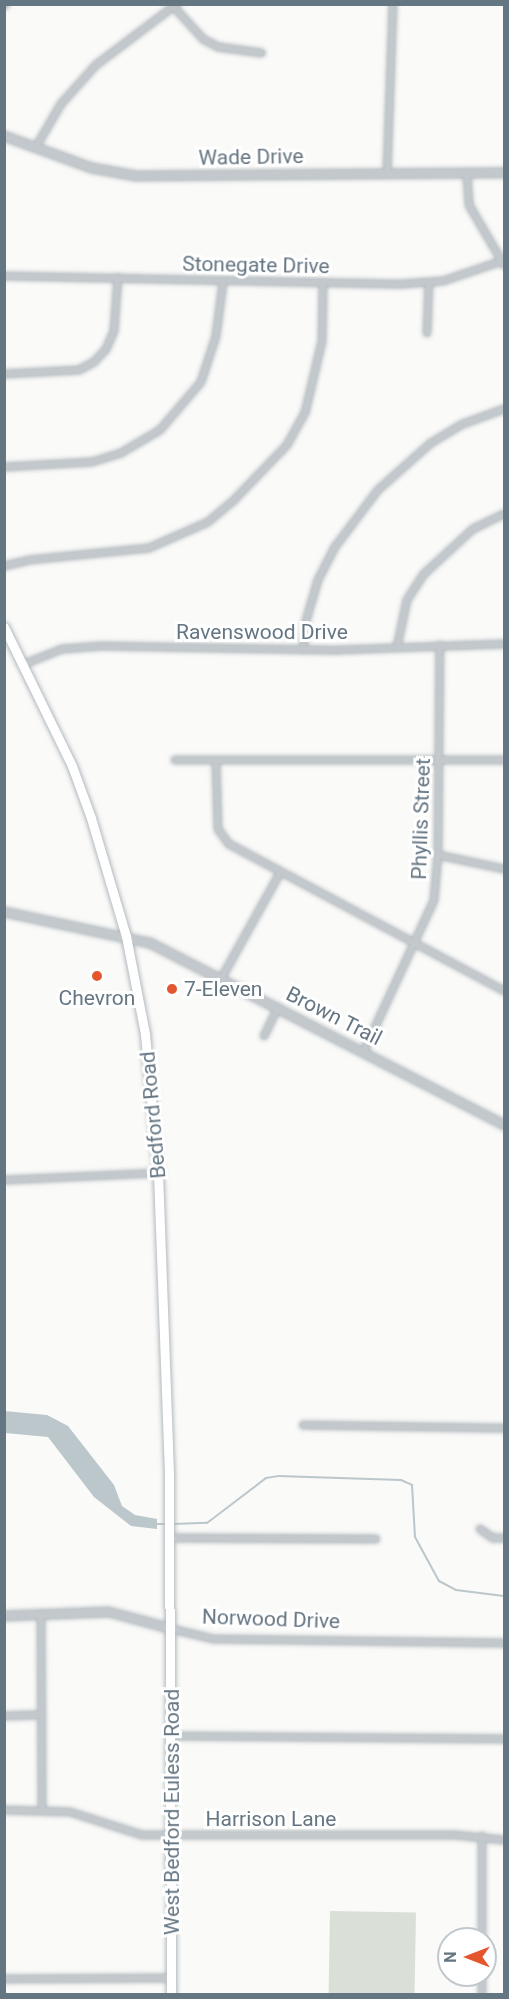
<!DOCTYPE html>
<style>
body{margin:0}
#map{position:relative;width:509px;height:1999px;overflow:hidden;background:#fafaf8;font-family:Roboto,sans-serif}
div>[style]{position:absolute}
.green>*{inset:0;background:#dadfd7;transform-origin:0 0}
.water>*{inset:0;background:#bbc7cb}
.stream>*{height:2px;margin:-1px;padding:0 1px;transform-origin:1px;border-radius:1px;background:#bbc7cb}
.roads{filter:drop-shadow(0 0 2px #b3babf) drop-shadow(0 0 2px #b3babf)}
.minor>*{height:6px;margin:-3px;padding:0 3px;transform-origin:3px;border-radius:3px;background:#c3c8cc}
.tertiary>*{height:8px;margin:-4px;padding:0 4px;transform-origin:4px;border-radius:4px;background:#c3c8cc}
.secondary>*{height:9px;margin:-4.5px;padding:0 4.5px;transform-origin:4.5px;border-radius:4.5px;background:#fff}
.dots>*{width:16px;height:16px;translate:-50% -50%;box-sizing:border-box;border:3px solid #fff;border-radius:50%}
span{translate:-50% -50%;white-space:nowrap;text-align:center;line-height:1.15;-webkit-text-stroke:6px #fff;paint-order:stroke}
.street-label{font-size:21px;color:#657683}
.poi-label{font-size:21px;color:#657683}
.left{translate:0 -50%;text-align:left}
.frame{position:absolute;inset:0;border:6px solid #657683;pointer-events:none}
.north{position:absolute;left:437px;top:1927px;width:60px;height:60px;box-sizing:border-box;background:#fff;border:2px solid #c1c8cd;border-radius:50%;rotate:270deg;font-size:16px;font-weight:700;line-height:24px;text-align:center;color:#657683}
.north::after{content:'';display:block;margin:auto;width:21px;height:27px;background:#e4572e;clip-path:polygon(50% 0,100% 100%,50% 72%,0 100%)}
</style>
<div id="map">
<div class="green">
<i style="left:330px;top:1911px;width:86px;height:83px;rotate:1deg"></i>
</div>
<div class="water">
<i style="clip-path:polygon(4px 1411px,47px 1415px,68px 1426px,114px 1485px,122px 1506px,135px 1515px,157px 1519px,157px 1529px,131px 1526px,94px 1497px,48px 1437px,5px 1433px)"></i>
</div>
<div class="stream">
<i style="left:155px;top:1524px;width:13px"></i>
<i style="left:173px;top:1524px;width:34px;rotate:-2deg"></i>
<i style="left:207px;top:1523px;width:74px;rotate:-37.3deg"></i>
<i style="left:266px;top:1478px;width:12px;rotate:-9deg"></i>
<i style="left:278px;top:1476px;width:123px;rotate:1.9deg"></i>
<i style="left:401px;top:1480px;width:12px;rotate:24deg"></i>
<i style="left:412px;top:1485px;width:52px;rotate:86.7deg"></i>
<i style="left:415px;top:1537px;width:50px;rotate:61.4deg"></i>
<i style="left:439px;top:1581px;width:19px;rotate:28deg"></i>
<i style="left:456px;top:1590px;width:48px;rotate:7.1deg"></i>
</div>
<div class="roads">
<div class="minor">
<i style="left:4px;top:6px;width:3px;rotate:-45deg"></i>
<i style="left:174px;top:7px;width:43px;rotate:47.8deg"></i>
<i style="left:203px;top:39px;width:17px;rotate:28deg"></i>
<i style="left:218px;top:47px;width:44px;rotate:7.8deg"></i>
<i style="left:36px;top:147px;width:50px;rotate:-59.8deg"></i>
<i style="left:61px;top:104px;width:52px;rotate:-48.1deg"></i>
<i style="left:96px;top:65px;width:101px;rotate:-37deg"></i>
<i style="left:387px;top:174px;width:170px;rotate:-88deg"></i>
<i style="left:467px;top:174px;width:31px;rotate:86deg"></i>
<i style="left:469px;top:205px;width:69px;rotate:59.7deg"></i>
<i style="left:4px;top:276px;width:398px;rotate:1.2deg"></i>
<i style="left:402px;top:284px;width:41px;rotate:-4.2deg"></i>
<i style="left:443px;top:281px;width:62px;rotate:-18.7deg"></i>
<i style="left:427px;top:333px;width:51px;rotate:-87.8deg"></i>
<i style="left:4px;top:374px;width:75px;rotate:-3.1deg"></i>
<i style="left:79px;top:370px;width:17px;rotate:-28deg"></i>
<i style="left:94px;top:362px;width:18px;rotate:-47deg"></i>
<i style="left:106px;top:349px;width:20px;rotate:-66deg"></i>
<i style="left:114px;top:331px;width:54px;rotate:-85.8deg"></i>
<i style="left:4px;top:467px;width:88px;rotate:-3.3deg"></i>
<i style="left:92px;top:462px;width:30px;rotate:-17deg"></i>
<i style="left:121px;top:453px;width:45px;rotate:-30.5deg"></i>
<i style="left:160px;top:430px;width:63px;rotate:-49.5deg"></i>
<i style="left:201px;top:382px;width:48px;rotate:-71.9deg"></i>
<i style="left:216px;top:336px;width:54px;rotate:-82.6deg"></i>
<i style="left:4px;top:566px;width:26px;rotate:-13deg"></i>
<i style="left:29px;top:560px;width:121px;rotate:-5.7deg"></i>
<i style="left:149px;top:548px;width:64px;rotate:-23.8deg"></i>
<i style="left:208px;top:522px;width:35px;rotate:-40deg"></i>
<i style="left:235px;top:499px;width:75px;rotate:-46.1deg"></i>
<i style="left:287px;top:445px;width:37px;rotate:-61deg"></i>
<i style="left:305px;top:413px;width:74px;rotate:-76.7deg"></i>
<i style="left:322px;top:341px;width:58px;rotate:-89deg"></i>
<i style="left:397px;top:647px;width:48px;rotate:-78deg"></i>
<i style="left:407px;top:600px;width:31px;rotate:-57deg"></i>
<i style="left:424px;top:574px;width:67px;rotate:-42.6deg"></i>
<i style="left:473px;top:529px;width:34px;rotate:-26deg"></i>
<i style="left:303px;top:650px;width:29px;rotate:-84deg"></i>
<i style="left:306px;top:621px;width:43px;rotate:-73.7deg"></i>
<i style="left:318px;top:580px;width:37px;rotate:-63deg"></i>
<i style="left:335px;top:547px;width:71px;rotate:-53deg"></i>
<i style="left:378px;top:490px;width:71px;rotate:-41.6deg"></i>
<i style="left:431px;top:443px;width:37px;rotate:-31deg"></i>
<i style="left:463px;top:424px;width:44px;rotate:-20.1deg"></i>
<i style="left:22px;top:665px;width:43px;rotate:-21.8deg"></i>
<i style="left:62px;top:649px;width:40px;rotate:-4.3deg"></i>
<i style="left:102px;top:646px;width:237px;rotate:1deg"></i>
<i style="left:339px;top:650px;width:165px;rotate:-2.1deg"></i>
<i style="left:175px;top:760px;width:329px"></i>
<i style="left:216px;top:761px;width:68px;rotate:88.3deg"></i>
<i style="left:218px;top:829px;width:19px;rotate:54deg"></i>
<i style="left:229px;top:844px;width:312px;rotate:28.1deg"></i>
<i style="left:438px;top:855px;width:67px;rotate:12deg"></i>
<i style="left:221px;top:979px;width:121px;rotate:-60.9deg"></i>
<i style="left:264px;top:1036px;width:32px;rotate:-64deg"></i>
<i style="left:364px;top:1051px;width:166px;rotate:-65.1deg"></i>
<i style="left:434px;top:900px;width:45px;rotate:-84.9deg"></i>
<i style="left:438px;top:855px;width:210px;rotate:-89.5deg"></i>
<i style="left:4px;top:1180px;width:154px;rotate:-2.6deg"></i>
<i style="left:303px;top:1425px;width:201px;rotate:0.9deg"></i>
<i style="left:480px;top:1529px;width:16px;rotate:35deg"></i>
<i style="left:493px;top:1538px;width:11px"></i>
<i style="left:171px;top:1538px;width:205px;rotate:0.3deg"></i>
<i style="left:41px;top:1616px;width:194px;rotate:89.7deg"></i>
<i style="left:172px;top:1629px;width:42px;rotate:13.7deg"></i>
<i style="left:213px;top:1639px;width:291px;rotate:0.8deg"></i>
<i style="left:4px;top:1716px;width:38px;rotate:-2deg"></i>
<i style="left:172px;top:1736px;width:332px;rotate:0.5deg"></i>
<i style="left:4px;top:1810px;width:66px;rotate:1.7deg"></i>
<i style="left:70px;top:1812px;width:76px;rotate:17.7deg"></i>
<i style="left:142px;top:1835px;width:313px"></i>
<i style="left:455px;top:1835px;width:49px;rotate:5.8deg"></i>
<i style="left:482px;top:1836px;width:103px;rotate:90deg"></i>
<i style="left:482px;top:1975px;width:19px;rotate:90deg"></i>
<i style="left:4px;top:1979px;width:167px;rotate:-0.3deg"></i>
</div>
<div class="tertiary">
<i style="left:4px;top:136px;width:94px;rotate:20deg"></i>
<i style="left:92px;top:168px;width:45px;rotate:10.3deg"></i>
<i style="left:136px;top:176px;width:368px;rotate:-0.5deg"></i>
<i style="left:4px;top:912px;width:149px;rotate:12deg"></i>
<i style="left:150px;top:943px;width:398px;rotate:27.2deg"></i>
<i style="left:4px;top:1616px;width:105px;rotate:-2.2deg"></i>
<i style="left:109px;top:1612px;width:65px;rotate:15.1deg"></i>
</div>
<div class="secondary">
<i style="left:4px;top:627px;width:155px;rotate:63.9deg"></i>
<i style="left:72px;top:766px;width:55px;rotate:69.9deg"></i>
<i style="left:91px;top:818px;width:123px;rotate:73.5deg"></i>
<i style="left:126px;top:936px;width:100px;rotate:79deg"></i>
<i style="left:145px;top:1034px;width:140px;rotate:84.7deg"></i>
<i style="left:158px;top:1173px;width:301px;rotate:87.9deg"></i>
<i style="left:169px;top:1474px;width:520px;rotate:89.78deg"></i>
</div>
</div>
<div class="dots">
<i style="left:97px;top:976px;background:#e4572e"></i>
<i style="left:172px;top:989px;background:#e4572e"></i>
</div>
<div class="street-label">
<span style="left:251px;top:157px;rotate:-1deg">Wade Drive</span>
<span style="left:256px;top:265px;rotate:1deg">Stonegate Drive</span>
<span style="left:262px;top:632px">Ravenswood Drive</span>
<span style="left:421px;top:819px;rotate:-88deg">Phyllis Street</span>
<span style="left:334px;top:1016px;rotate:27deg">Brown Trail</span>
<span style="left:153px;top:1115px;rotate:-95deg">Bedford Road</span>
<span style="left:271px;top:1619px;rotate:2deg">Norwood Drive</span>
<span style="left:172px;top:1812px;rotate:-90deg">West Bedford Euless Road</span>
<span style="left:271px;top:1819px">Harrison Lane</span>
</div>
<div class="poi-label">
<span class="left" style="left:184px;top:989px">7-Eleven</span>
<span style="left:97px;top:998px">Chevron</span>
</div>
<div class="frame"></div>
<div class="north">N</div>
</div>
